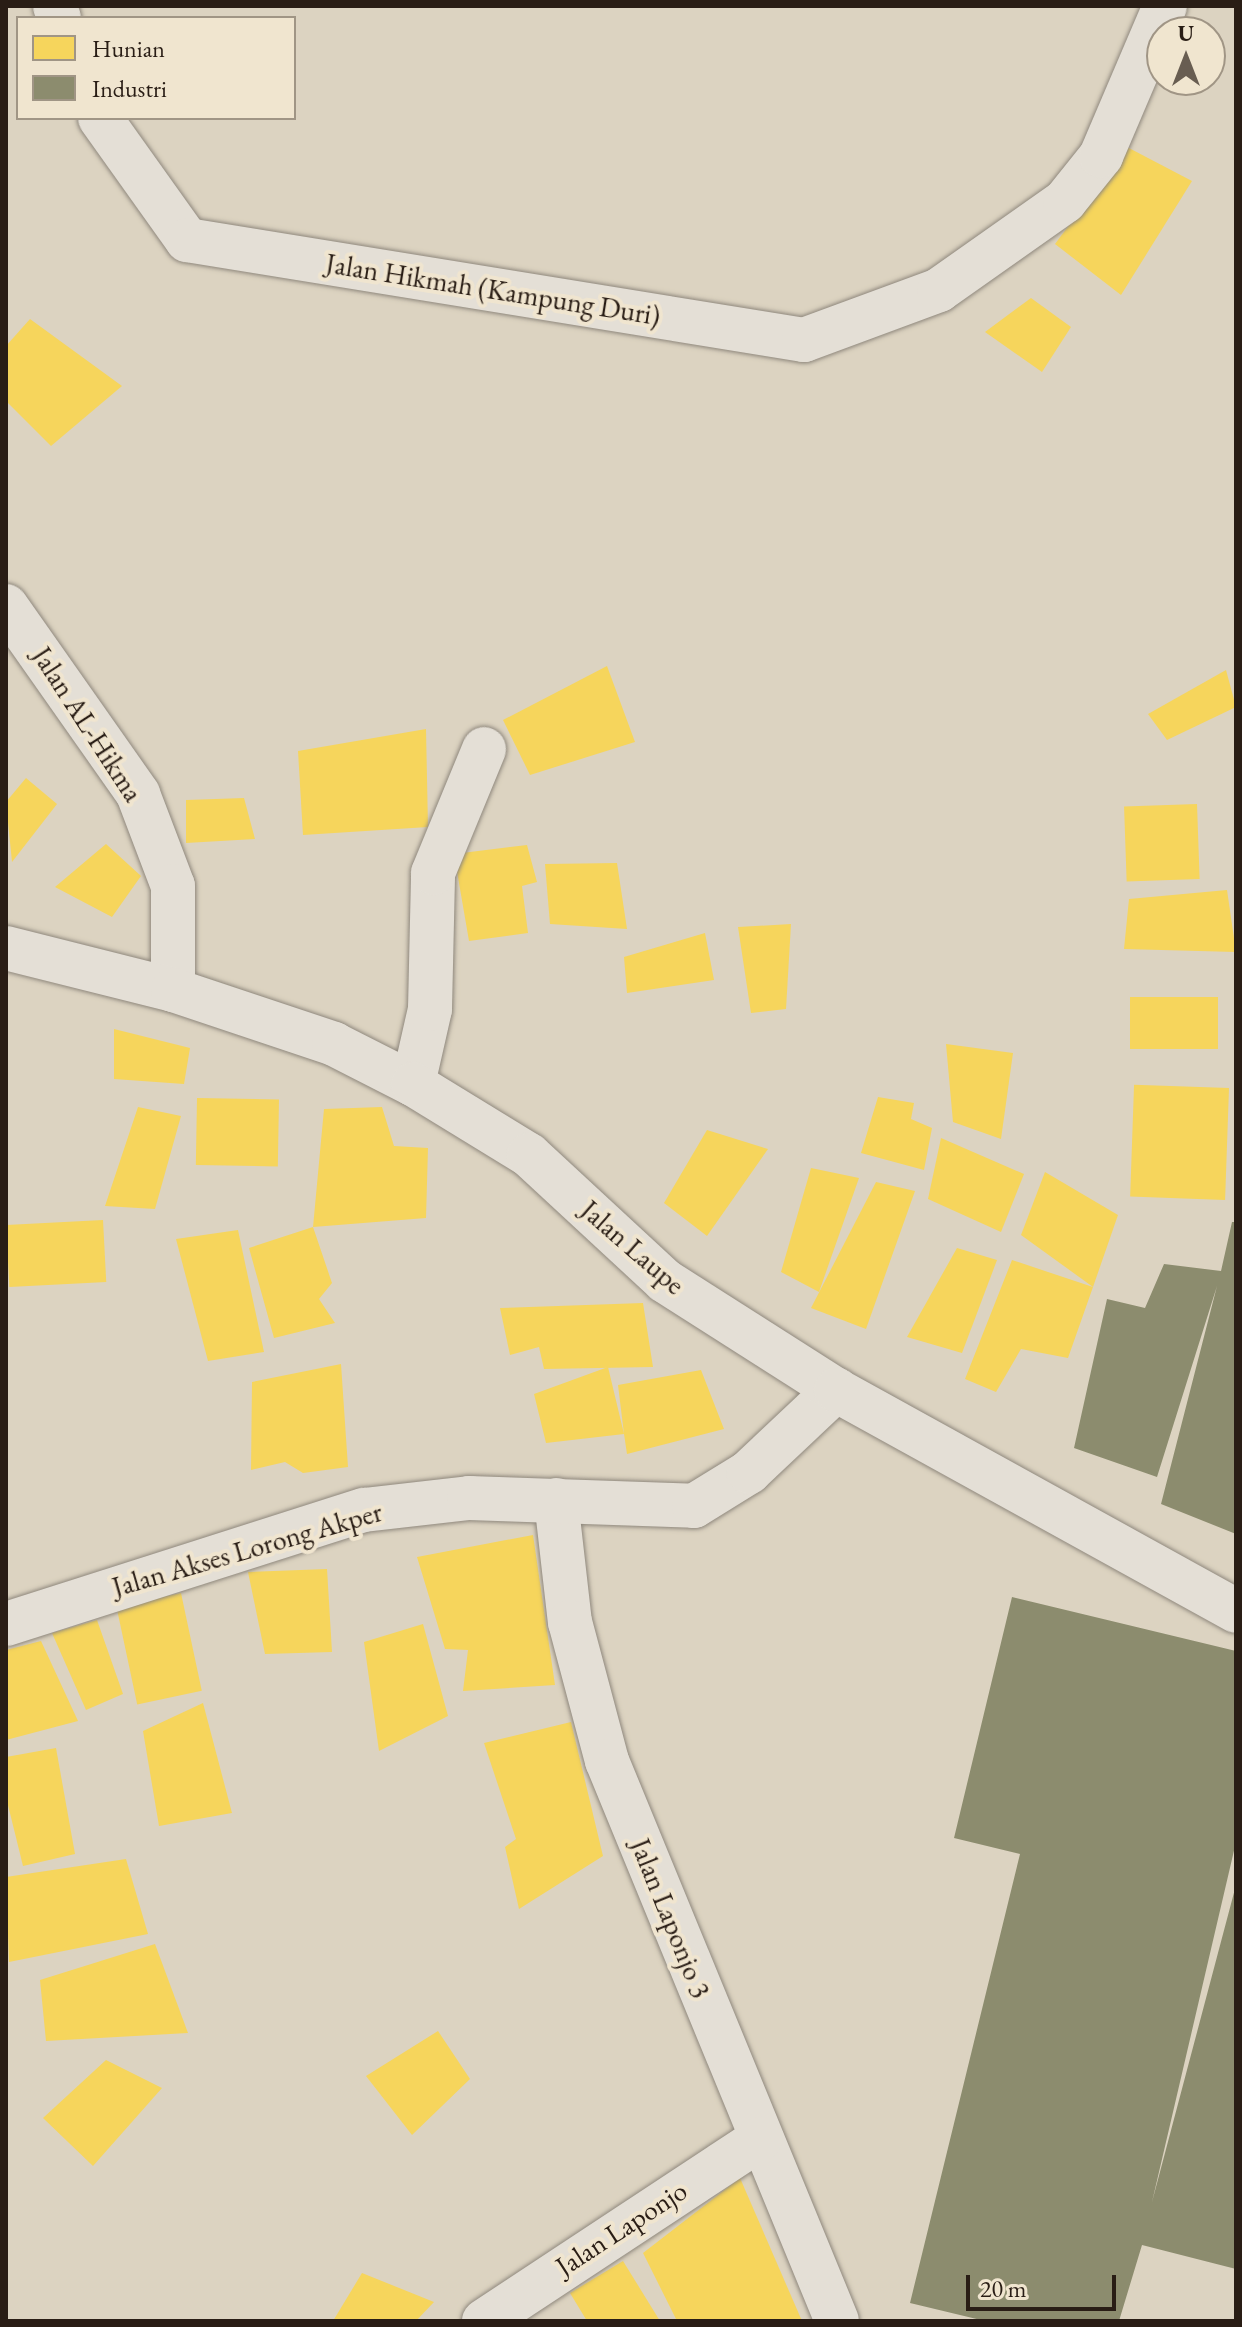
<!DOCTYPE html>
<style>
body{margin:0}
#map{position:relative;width:1242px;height:2327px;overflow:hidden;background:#dcd3c1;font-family:"EB Garamond",serif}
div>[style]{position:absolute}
.homes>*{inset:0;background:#f6d55c;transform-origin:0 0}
.industry>*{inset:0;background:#8c8c6e}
.roads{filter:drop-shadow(0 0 2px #8f887d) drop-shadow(0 0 2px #8f887d)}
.minor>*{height:44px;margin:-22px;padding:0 22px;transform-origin:22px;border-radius:22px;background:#e4dfd6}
.tertiary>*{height:44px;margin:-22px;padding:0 22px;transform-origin:22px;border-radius:22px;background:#e4dfd6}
span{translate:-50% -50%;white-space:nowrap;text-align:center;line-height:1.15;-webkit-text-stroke:8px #f0e5cf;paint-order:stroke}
.street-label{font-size:28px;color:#291d15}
.frame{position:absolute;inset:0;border:8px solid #291d15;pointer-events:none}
.legend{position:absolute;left:16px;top:16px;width:280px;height:104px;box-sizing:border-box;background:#f0e5cf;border:2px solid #a09585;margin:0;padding:10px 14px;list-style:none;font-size:24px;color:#291d15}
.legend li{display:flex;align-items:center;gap:16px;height:40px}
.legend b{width:40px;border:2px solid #a09585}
.north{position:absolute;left:1146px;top:16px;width:80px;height:80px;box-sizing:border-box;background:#f0e5cf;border:2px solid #a09585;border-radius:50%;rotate:0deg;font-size:22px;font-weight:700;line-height:32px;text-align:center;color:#291d15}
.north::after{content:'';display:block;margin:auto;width:28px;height:36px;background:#685d51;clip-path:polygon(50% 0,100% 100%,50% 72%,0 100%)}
.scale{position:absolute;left:966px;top:2275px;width:150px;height:36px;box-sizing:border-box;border:4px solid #291d15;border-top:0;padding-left:10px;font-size:24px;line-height:28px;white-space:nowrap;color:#291d15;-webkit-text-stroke:6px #f0e5cf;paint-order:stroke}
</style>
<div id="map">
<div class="homes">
<i style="clip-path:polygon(1127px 147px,1192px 181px,1121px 295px,1055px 244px)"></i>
<i style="clip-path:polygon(1031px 298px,1071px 327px,1042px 372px,985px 332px)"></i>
<i style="clip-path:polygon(30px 319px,122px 386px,51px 446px,6px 401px,6px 346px)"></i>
<i style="clip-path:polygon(607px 666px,635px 742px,530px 775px,503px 720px)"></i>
<i style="clip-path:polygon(1226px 670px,1236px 707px,1167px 740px,1148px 714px)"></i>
<i style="clip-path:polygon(426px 729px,428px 827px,303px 835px,298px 751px)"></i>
<i style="clip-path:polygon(26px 778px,57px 804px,12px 862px,6px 802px)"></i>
<i style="clip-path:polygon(244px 798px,255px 839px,186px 843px,186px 800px)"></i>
<i style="left:1197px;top:804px;width:75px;height:73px;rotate:88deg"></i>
<i style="clip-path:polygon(106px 844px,141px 876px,112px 917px,55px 887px)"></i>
<i style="clip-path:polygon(527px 845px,537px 882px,522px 886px,528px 933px,469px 941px,454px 854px)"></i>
<i style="clip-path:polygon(617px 863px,627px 929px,550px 924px,545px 864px)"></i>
<i style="clip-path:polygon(1227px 890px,1236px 952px,1124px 949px,1129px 899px)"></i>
<i style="clip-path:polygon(791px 924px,786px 1009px,751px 1013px,738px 927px)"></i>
<i style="clip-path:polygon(705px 933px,714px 980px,627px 993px,624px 957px)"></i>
<i style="left:1218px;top:997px;width:52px;height:88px;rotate:90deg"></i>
<i style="clip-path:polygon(114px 1029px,190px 1048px,184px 1084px,114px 1079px)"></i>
<i style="clip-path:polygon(946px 1044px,1013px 1053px,1001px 1139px,953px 1122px)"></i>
<i style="left:1229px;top:1088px;width:112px;height:95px;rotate:92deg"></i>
<i style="clip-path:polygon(878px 1097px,914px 1103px,911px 1119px,932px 1128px,924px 1170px,861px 1153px)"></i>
<i style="left:197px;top:1098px;width:82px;height:67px;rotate:1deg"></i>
<i style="clip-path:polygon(138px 1107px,181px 1116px,155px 1209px,105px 1206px)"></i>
<i style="clip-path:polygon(382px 1107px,394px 1146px,428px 1148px,426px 1218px,313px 1227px,324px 1109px)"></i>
<i style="clip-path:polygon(707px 1130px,768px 1149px,707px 1236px,664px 1203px)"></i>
<i style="clip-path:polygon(941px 1138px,1024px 1174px,1001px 1232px,928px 1199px)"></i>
<i style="clip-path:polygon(811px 1168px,859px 1178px,819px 1292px,781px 1272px)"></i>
<i style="clip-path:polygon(1045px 1172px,1118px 1215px,1093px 1287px,1021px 1235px)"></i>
<i style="clip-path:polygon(876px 1182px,915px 1191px,866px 1329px,811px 1308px)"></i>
<i style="left:103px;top:1220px;width:62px;height:97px;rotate:87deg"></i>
<i style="clip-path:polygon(313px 1227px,332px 1283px,319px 1299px,335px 1323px,274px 1338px,249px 1248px)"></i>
<i style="clip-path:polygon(238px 1230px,264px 1352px,208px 1361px,176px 1239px)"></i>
<i style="clip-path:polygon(957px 1248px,997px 1260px,962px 1353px,907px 1337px)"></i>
<i style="clip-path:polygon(1012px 1260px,1093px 1287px,1068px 1358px,1021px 1349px,996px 1392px,965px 1379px)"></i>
<i style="clip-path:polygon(643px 1303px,653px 1367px,544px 1369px,539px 1347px,510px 1355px,500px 1308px)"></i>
<i style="clip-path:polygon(341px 1364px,348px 1467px,303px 1473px,285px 1462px,251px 1470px,252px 1382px)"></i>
<i style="clip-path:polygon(608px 1367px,624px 1434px,618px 1385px,701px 1370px,724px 1429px,627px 1454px,624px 1434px,546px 1443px,534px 1394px)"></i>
<i style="clip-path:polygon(533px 1535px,555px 1685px,463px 1691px,468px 1650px,445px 1649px,417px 1557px)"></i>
<i style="clip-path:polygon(327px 1569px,332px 1652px,265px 1654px,248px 1572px)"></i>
<i style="left:181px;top:1593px;width:100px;height:66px;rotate:78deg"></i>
<i style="clip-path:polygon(97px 1620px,123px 1694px,86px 1710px,52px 1633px)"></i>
<i style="clip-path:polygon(423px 1624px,448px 1716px,379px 1751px,364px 1642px)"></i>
<i style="clip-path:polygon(41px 1641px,78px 1721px,6px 1740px,6px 1650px)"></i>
<i style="clip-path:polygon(203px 1703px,232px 1813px,159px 1826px,143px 1731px)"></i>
<i style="clip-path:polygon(571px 1722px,603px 1856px,519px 1909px,505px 1847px,516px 1839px,484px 1743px)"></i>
<i style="clip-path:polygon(56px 1748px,75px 1854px,23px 1866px,6px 1797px,6px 1757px)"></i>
<i style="clip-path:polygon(126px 1859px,148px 1934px,9px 1962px,6px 1877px)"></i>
<i style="clip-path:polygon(155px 1944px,188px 2033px,46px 2041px,40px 1980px)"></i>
<i style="clip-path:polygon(438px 2031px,470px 2079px,412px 2135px,366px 2076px)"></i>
<i style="clip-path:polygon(106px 2060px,162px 2088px,93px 2166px,43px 2118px)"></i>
<i style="clip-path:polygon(740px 2178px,802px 2321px,677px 2321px,643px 2253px)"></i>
<i style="clip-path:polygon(623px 2261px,660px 2321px,587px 2321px,570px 2293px)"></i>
<i style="clip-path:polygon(362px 2273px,434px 2302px,416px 2321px,333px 2321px)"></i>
</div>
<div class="industry">
<i style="clip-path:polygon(1232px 1222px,1236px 1222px,1236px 1534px,1161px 1504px,1217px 1286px,1157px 1477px,1074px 1448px,1107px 1299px,1145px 1308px,1164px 1264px,1221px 1271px)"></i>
<i style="clip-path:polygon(1012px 1597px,1236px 1651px,1236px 1842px,1152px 2202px,1236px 1885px,1236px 2269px,1142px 2245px,1119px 2321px,985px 2321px,910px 2303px,1020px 1854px,954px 1838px)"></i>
</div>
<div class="roads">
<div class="minor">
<i style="left:55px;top:6px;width:13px;rotate:72deg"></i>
<i style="left:100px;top:118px;width:150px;rotate:54.5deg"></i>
<i style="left:187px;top:240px;width:625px;rotate:9.21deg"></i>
<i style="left:804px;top:340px;width:144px;rotate:-20.3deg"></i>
<i style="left:939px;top:290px;width:154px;rotate:-35.2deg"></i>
<i style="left:1065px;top:201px;width:58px;rotate:-51.3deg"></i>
<i style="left:1101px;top:156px;width:163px;rotate:-66.9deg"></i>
<i style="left:6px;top:606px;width:230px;rotate:54.9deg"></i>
<i style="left:138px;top:794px;width:98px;rotate:69.2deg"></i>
<i style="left:173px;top:886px;width:104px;rotate:90deg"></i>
<i style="left:413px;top:1084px;width:77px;rotate:-77.2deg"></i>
<i style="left:430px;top:1009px;width:136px;rotate:-88.7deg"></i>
<i style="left:433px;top:873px;width:134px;rotate:-67.6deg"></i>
<i style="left:556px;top:1500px;width:123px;rotate:83.5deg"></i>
<i style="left:570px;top:1622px;width:144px;rotate:75.1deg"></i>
<i style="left:607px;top:1761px;width:605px;rotate:67.67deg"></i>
<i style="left:6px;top:1624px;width:376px;rotate:-17.7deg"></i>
<i style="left:364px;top:1510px;width:106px;rotate:-6.5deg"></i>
<i style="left:469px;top:1498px;width:225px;rotate:2deg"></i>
<i style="left:694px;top:1506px;width:65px;rotate:-31.7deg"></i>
<i style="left:749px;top:1472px;width:120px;rotate:-43.3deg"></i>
<i style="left:484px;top:2321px;width:331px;rotate:-33.4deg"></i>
</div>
<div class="tertiary">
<i style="left:6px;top:948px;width:172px;rotate:14.1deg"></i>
<i style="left:173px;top:990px;width:170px;rotate:18.5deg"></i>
<i style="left:334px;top:1044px;width:89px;rotate:26.9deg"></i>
<i style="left:413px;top:1084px;width:136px;rotate:31.5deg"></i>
<i style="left:529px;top:1155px;width:185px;rotate:42.8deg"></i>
<i style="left:665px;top:1281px;width:203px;rotate:32.5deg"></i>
<i style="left:836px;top:1390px;width:457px;rotate:28.9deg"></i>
</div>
</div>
<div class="street-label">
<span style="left:493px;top:289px;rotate:9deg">Jalan Hikmah (Kampung Duri)</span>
<span style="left:88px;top:724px;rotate:57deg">Jalan AL-Hikma</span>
<span style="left:633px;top:1247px;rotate:41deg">Jalan Laupe</span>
<span style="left:247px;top:1549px;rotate:-16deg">Jalan Akses Lorong Akper</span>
<span style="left:671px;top:1918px;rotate:68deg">Jalan Laponjo 3</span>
<span style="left:621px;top:2228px;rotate:-33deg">Jalan Laponjo</span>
</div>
<div class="frame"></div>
<ul class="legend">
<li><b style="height:22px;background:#f6d55c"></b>Hunian</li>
<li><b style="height:22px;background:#8c8c6e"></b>Industri</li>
</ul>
<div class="north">U</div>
<div class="scale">20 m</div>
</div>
